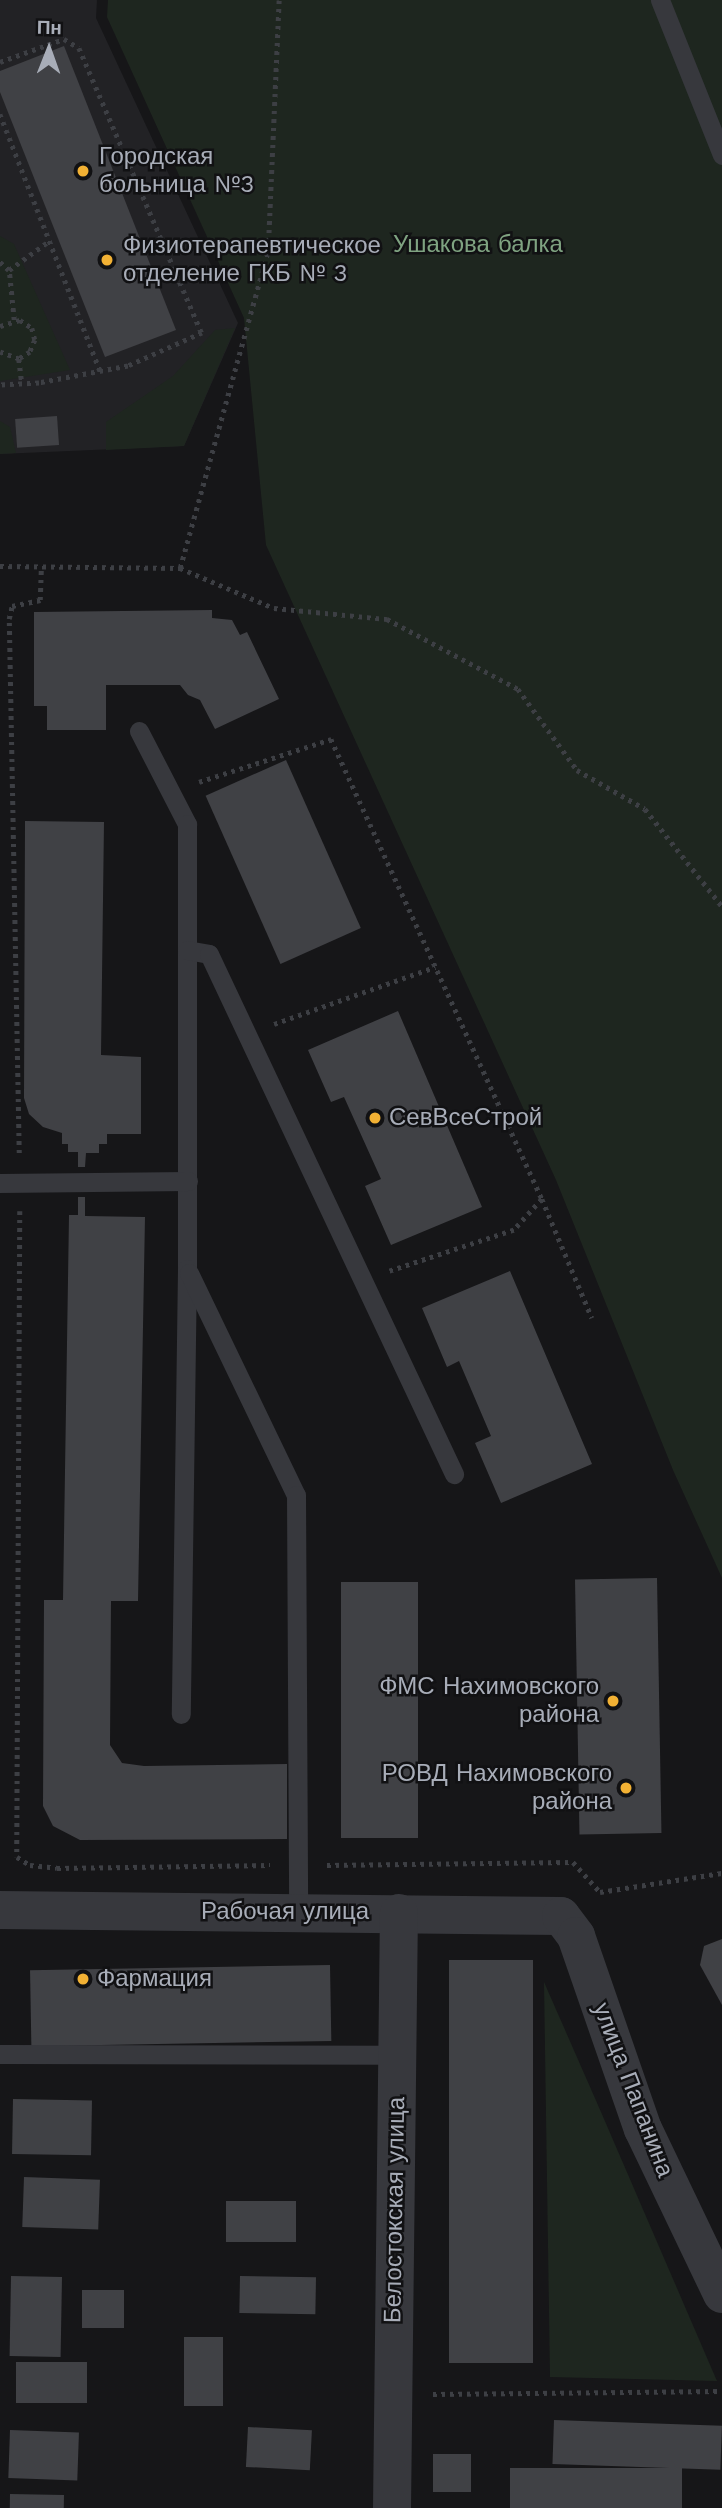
<!DOCTYPE html>
<meta charset="utf-8">
<style>
body{margin:0}
#map{position:relative;width:722px;height:2508px;overflow:hidden;background:#161618;font-family:"Work Sans",sans-serif}
div>[style]{position:absolute}
.built>*{inset:0;background:#222225}
.green>*{inset:0;background:#1e261f}
.building>*{inset:0;background:#404145;transform-origin:0 0}
.path>*{height:4.5px;margin-top:-2.25px;transform-origin:0;background:repeating-linear-gradient(90deg,#3d3f44 0 3.5px,transparent 0 8.5px)}
.service>*{height:19px;margin:-9.5px;padding:0 9.5px;transform-origin:9.5px;border-radius:9.5px;background:#37383d}
.minor>*{height:38px;margin:-19px;padding:0 19px;transform-origin:19px;border-radius:19px;background:#37383d}
.dots>*{width:19px;height:19px;translate:-50% -50%;box-sizing:border-box;border:4px solid #111113;border-radius:50%}
span{translate:-50% -50%;white-space:nowrap;text-align:center;line-height:1.15;-webkit-text-stroke:5px #111113;paint-order:stroke}
.poi-label{font-size:24px;color:#a8adb8}
.left{translate:0 -50%;text-align:left}
.right{translate:-100% -50%;text-align:right}
.park-label{font-size:24px;color:#7fa381}
.street-label{font-size:24px;color:#a8adb8}
.north{position:absolute;left:14px;top:14px;width:70px;height:70px;-webkit-text-stroke:5px #111113;paint-order:stroke;rotate:1deg;font-size:19px;font-weight:700;line-height:28px;text-align:center;color:#a8adb8}
.north::after{content:'';display:block;margin:auto;width:24px;height:32px;background:#a8adb8;clip-path:polygon(50% 0,100% 100%,50% 72%,0 100%)}
</style>
<div id="map">
<div class="built">
<i style="clip-path:polygon(0 0,97px 0,96px 18px,238px 323px,184px 446px,0 454px)"></i>
</div>
<div class="green">
<i style="clip-path:polygon(108px 0,722px 0,722px 1578px,673px 1470px,556px 1180px,266px 545px,244px 318px,107px 17px)"></i>
<i style="clip-path:polygon(0 236px,14px 244px,70px 370px,0 381px)"></i>
<i style="clip-path:polygon(235px 328px,184px 446px,106px 450px,106px 422px,173px 376px,215px 330px)"></i>
<i style="clip-path:polygon(0 421px,10px 427px,16px 453px,0 454px)"></i>
<i style="clip-path:polygon(544px 1982px,601px 2112px,717px 2381px,550px 2377px)"></i>
</div>
<div class="building">
<i style="clip-path:polygon(64px 46px,176px 330px,105px 357px,0 92px,0 71px)"></i>
<i style="left:57px;top:416px;width:29px;height:42px;rotate:86deg"></i>
<i style="clip-path:polygon(212px 610px,212px 618px,232px 620px,240px 635px,247px 632px,279px 699px,215px 729px,200px 700px,188px 695px,180px 685px,106px 685px,106px 730px,47px 730px,47px 706px,34px 706px,34px 612px)"></i>
<i style="left:286px;top:760px;width:184px;height:88px;rotate:66deg"></i>
<i style="clip-path:polygon(25px 821px,104px 822px,101px 1055px,141px 1057px,141px 1134px,107px 1134px,107px 1144px,99px 1144px,99px 1153px,86px 1153px,85px 1167px,78px 1167px,78px 1152px,68px 1152px,68px 1144px,62px 1144px,62px 1133px,43px 1127px,29px 1114px,24px 1098px)"></i>
<i style="clip-path:polygon(398px 1011px,482px 1207px,391px 1245px,365px 1186px,381px 1179px,344px 1097px,331px 1102px,308px 1050px)"></i>
<i style="clip-path:polygon(78px 1197px,85px 1197px,85px 1216px,145px 1217px,138px 1601px,111px 1601px,110px 1745px,122px 1763px,144px 1766px,287px 1764px,287px 1839px,80px 1840px,53px 1826px,43px 1806px,44px 1600px,63px 1600px,69px 1215px,78px 1215px)"></i>
<i style="clip-path:polygon(510px 1271px,592px 1464px,501px 1503px,475px 1443px,491px 1436px,459px 1361px,447px 1367px,422px 1308px)"></i>
<i style="left:657px;top:1578px;width:255px;height:82px;rotate:89deg"></i>
<i style="left:341px;top:1582px;width:77px;height:256px"></i>
<i style="clip-path:polygon(722px 1939px,722px 2005px,700px 1965px,704px 1946px)"></i>
<i style="left:533px;top:1960px;width:403px;height:84px;rotate:90deg"></i>
<i style="left:330px;top:1965px;width:76px;height:300px;rotate:89deg"></i>
<i style="left:13px;top:2099px;width:79px;height:55px;rotate:1deg"></i>
<i style="left:24px;top:2177px;width:76px;height:50px;rotate:2deg"></i>
<i style="left:226px;top:2201px;width:70px;height:41px"></i>
<i style="left:11px;top:2276px;width:51px;height:80px;rotate:1deg"></i>
<i style="left:240px;top:2276px;width:76px;height:37px;rotate:1deg"></i>
<i style="left:82px;top:2290px;width:42px;height:38px"></i>
<i style="left:184px;top:2337px;width:39px;height:69px"></i>
<i style="left:16px;top:2362px;width:71px;height:41px"></i>
<i style="left:554px;top:2420px;width:168px;height:44px;rotate:2deg"></i>
<i style="left:248px;top:2427px;width:64px;height:40px;rotate:3deg"></i>
<i style="left:10px;top:2430px;width:69px;height:48px;rotate:2deg"></i>
<i style="left:433px;top:2454px;width:38px;height:38px"></i>
<i style="left:510px;top:2468px;width:172px;height:40px"></i>
<i style="left:10px;top:2494px;width:54px;height:14px;rotate:1deg"></i>
</div>
<div class="path">
<i style="left:0;top:62px;width:68px;rotate:-19.8deg"></i>
<i style="left:64px;top:39px;width:17px;rotate:31deg"></i>
<i style="left:79px;top:48px;width:310px;rotate:66.7deg"></i>
<i style="left:202px;top:333px;width:81px;rotate:156deg"></i>
<i style="left:128px;top:366px;width:91px;rotate:169.2deg"></i>
<i style="left:39px;top:383px;width:39px;rotate:177deg"></i>
<i style="left:0;top:114px;width:276px;rotate:68.7deg"></i>
<i style="left:0;top:262px;width:12px;rotate:42deg"></i>
<i style="left:14px;top:320px;width:50px;rotate:-95.7deg"></i>
<i style="left:9px;top:270px;width:49px;rotate:-35.9deg"></i>
<i style="left:0;top:326px;width:21px;rotate:-17deg"></i>
<i style="left:20px;top:320px;width:14px;rotate:34deg"></i>
<i style="left:32px;top:328px;width:12px;rotate:76deg"></i>
<i style="left:35px;top:340px;width:13px;rotate:113deg"></i>
<i style="left:30px;top:352px;width:13px;rotate:148deg"></i>
<i style="left:19px;top:359px;width:20px;rotate:-160deg"></i>
<i style="left:19px;top:359px;width:25px;rotate:83deg"></i>
<i style="left:0;top:566px;width:180px;rotate:0.6deg"></i>
<i style="left:180px;top:568px;width:102px;rotate:23.1deg"></i>
<i style="left:274px;top:608px;width:114px;rotate:5.6deg"></i>
<i style="left:387px;top:619px;width:149px;rotate:28.1deg"></i>
<i style="left:518px;top:689px;width:100px;rotate:53.9deg"></i>
<i style="left:577px;top:770px;width:78px;rotate:29.8deg"></i>
<i style="left:645px;top:809px;width:124px;rotate:51.6deg"></i>
<i style="left:180px;top:568px;width:330px;rotate:-74.5deg"></i>
<i style="left:268px;top:250px;width:250px;rotate:-87.5deg"></i>
<i style="left:199px;top:782px;width:139px;rotate:-18deg"></i>
<i style="left:331px;top:739px;width:506px;rotate:65.36deg"></i>
<i style="left:542px;top:1199px;width:42px;rotate:132.1deg"></i>
<i style="left:514px;top:1230px;width:131px;rotate:161.7deg"></i>
<i style="left:274px;top:1024px;width:171px;rotate:-19.5deg"></i>
<i style="left:19px;top:1153px;width:534px;rotate:-91.07deg"></i>
<i style="left:9px;top:619px;width:13px;rotate:-77deg"></i>
<i style="left:12px;top:606px;width:29px;rotate:-12deg"></i>
<i style="left:40px;top:600px;width:33px;rotate:-88deg"></i>
<i style="left:542px;top:1199px;width:129px;rotate:67.2deg"></i>
<i style="left:20px;top:1211px;width:646px;rotate:90.27deg"></i>
<i style="left:17px;top:1857px;width:15px;rotate:32deg"></i>
<i style="left:30px;top:1865px;width:27px;rotate:6deg"></i>
<i style="left:57px;top:1868px;width:213px;rotate:-0.8deg"></i>
<i style="left:327px;top:1865px;width:246px;rotate:-0.7deg"></i>
<i style="left:573px;top:1862px;width:40px;rotate:48deg"></i>
<i style="left:600px;top:1892px;width:123px;rotate:-8.9deg"></i>
<i style="left:433px;top:2394px;width:289px;rotate:-0.6deg"></i>
</div>
<div class="service">
<i style="left:660px;top:0;width:167px;rotate:68.2deg"></i>
<i style="left:139px;top:731px;width:105px;rotate:62.7deg"></i>
<i style="left:187px;top:824px;width:445px;rotate:90deg"></i>
<i style="left:187px;top:1269px;width:445px;rotate:90.8deg"></i>
<i style="left:187px;top:950px;width:22px;rotate:10deg"></i>
<i style="left:209px;top:954px;width:575px;rotate:64.77deg"></i>
<i style="left:0;top:1183px;width:188px;rotate:-0.6deg"></i>
<i style="left:189px;top:1273px;width:246px;rotate:64.3deg"></i>
<i style="left:296px;top:1495px;width:417px;rotate:89.7deg"></i>
<i style="left:0;top:2054px;width:397px;rotate:0.1deg"></i>
</div>
<div class="minor">
<i style="left:0;top:1910px;width:561px;rotate:0.61deg"></i>
<i style="left:561px;top:1916px;width:25px;rotate:53deg"></i>
<i style="left:576px;top:1936px;width:204px;rotate:70.9deg"></i>
<i style="left:643px;top:2129px;width:183px;rotate:64.4deg"></i>
<i style="left:392px;top:2508px;width:595px;rotate:-89.33deg"></i>
</div>
<div class="dots">
<i style="left:83px;top:171px;background:#f2b134"></i>
<i style="left:107px;top:260px;background:#f2b134"></i>
<i style="left:375px;top:1118px;background:#f2b134"></i>
<i style="left:613px;top:1701px;background:#f2b134"></i>
<i style="left:626px;top:1788px;background:#f2b134"></i>
<i style="left:83px;top:1979px;background:#f2b134"></i>
</div>
<div class="poi-label">
<span class="left" style="left:99px;top:171px">Городская<br>больница №3</span>
<span class="left" style="left:123px;top:260px">Физиотерапевтическое<br>отделение ГКБ № 3</span>
<span class="left" style="left:389px;top:1118px">СевВсеСтрой</span>
<span class="right" style="left:599px;top:1701px">ФМС Нахимовского<br>района</span>
<span class="right" style="left:612px;top:1788px">РОВД Нахимовского<br>района</span>
<span class="left" style="left:97px;top:1979px">Фармация</span>
</div>
<div class="park-label">
<span style="left:478px;top:245px">Ушакова балка</span>
</div>
<div class="street-label">
<span style="left:285px;top:1912px">Рабочая улица</span>
<span style="left:633px;top:2090px;rotate:69deg">улица Папанина</span>
<span style="left:395px;top:2210px;rotate:-89deg">Белостокская улица</span>
</div>
<div class="north">Пн</div>
</div>
